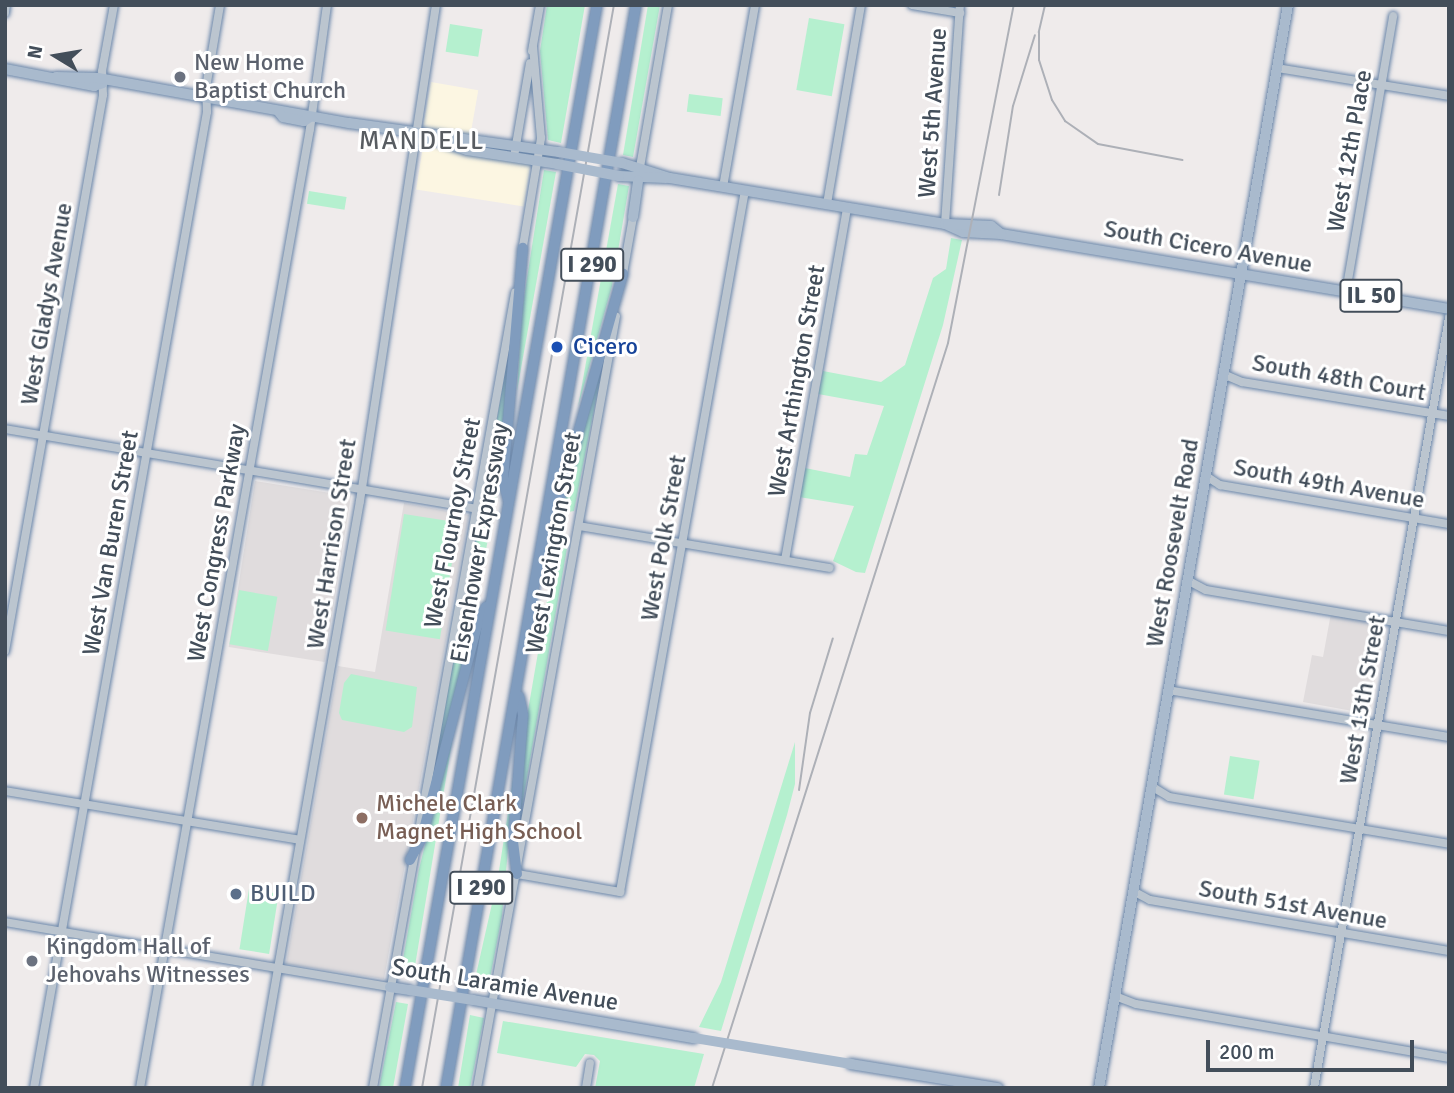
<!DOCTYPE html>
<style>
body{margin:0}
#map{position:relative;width:1454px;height:1093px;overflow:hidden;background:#efebeb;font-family:Signika,sans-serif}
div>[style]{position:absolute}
.commercial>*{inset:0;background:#fcf6e2;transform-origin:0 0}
.education>*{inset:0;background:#e0dcdd;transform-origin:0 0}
.green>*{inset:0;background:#b5f0cf;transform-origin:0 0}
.roads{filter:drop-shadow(0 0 2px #6b87aa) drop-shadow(0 0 2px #6b87aa)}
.minor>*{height:8px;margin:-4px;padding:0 4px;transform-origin:4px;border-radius:4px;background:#bbc5cf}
.major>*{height:10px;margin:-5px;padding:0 5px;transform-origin:5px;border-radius:5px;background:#a9bacd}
.highway>*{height:10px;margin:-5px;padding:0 5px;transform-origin:5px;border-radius:5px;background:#809cbe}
.rail>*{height:2px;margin:-1px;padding:0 1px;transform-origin:1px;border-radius:1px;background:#adb0b7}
.major-bridge>*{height:10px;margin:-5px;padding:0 5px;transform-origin:5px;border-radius:5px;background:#a9bacd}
.dots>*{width:19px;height:19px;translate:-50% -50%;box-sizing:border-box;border:4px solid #fff;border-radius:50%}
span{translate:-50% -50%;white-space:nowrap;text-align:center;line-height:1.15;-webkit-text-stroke:6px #fff;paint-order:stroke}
.shield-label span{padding:2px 5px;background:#fff;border:2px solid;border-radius:5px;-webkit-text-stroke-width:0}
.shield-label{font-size:23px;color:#434e5a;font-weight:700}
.worship-label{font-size:24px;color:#5b616d}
.left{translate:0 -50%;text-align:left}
.street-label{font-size:24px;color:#434e5a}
.transit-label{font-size:24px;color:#164399}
.education-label{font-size:24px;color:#785e54}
.service-label{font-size:24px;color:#4e5e75}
.neighbourhood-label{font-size:26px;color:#585c61;letter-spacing:2px}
.frame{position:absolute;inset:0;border:7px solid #434e5a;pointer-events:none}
.north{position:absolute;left:21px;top:21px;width:70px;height:70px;-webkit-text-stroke:5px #fff;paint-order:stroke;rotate:281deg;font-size:19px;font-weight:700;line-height:28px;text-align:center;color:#434e5a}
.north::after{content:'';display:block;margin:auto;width:24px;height:32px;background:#434e5a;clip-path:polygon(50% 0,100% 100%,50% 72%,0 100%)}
.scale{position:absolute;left:1206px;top:1040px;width:208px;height:32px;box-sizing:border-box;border:4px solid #434e5a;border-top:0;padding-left:9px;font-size:21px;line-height:24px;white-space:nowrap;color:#434e5a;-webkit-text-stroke:5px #fff;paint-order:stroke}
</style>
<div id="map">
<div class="commercial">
<i style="left:431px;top:82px;width:48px;height:46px;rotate:10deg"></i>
<i style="left:423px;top:146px;width:109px;height:44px;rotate:9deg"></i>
</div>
<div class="education">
<i style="left:255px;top:481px;width:97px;height:168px;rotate:9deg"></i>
<i style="clip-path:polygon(404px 503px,469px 515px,384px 979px,286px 964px,338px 666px,375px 672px)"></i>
<i style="clip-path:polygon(1331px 613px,1385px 623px,1369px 714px,1303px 702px,1312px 655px,1323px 657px)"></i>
</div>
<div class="green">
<i style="clip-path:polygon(547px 5px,585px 5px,561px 143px,548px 140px,540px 51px)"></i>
<i style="clip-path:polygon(648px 5px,660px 5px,633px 157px,623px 155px)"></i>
<i style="left:809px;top:18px;width:36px;height:73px;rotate:10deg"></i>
<i style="left:450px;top:24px;width:33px;height:28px;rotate:9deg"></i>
<i style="left:689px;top:94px;width:34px;height:18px;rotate:7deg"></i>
<i style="clip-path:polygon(544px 170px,556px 172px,517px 391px,522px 310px)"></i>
<i style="clip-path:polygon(618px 184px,629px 186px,612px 286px,578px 407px)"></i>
<i style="left:309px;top:191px;width:38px;height:13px;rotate:9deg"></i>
<i style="clip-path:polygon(951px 238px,962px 240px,943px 325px,865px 573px,856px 572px,833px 561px,854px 506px,799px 497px,805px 468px,850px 477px,855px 454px,867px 455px,884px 406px,818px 394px,823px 371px,881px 382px,905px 365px,933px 278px,946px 269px)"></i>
<i style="clip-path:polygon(512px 333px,499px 478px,495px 506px,483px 498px)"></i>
<i style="clip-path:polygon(607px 343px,574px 511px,562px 513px,564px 499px)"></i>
<i style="left:404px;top:514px;width:55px;height:118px;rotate:9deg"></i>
<i style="clip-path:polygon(492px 517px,468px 648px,426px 811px,479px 520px)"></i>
<i style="clip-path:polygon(559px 531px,562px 537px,569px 537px,519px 823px,526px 722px)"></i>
<i style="left:239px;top:590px;width:39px;height:55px;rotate:10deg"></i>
<i style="clip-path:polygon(351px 674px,417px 687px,412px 727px,404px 732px,342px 720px,339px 713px,344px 683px)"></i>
<i style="clip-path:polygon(454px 730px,413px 978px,400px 976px,419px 869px)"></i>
<i style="clip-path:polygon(795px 742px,795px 784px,787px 815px,721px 1031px,699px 1027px,721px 982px)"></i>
<i style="left:1230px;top:756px;width:30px;height:39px;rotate:9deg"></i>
<i style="clip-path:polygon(516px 761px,502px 916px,488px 989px,473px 988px,498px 877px)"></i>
<i style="left:249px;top:889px;width:30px;height:61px;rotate:9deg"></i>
<i style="clip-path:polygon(396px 1002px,408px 1004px,393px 1088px,379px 1088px)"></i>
<i style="clip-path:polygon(470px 1015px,484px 1018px,470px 1088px,458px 1088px)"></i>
<i style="clip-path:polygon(503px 1021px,704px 1054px,694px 1088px,595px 1088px,600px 1061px,594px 1055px,585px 1054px,576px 1067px,497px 1053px)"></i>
</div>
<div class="roads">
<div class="minor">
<i style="left:912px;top:5px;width:49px;rotate:9.5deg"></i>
<i style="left:5px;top:13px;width:8px;rotate:-83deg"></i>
<i style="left:532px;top:51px;width:47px;rotate:-80.1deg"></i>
<i style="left:1277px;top:68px;width:174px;rotate:9.2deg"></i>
<i style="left:515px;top:151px;width:89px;rotate:-80.3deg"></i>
<i style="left:639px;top:173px;width:170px;rotate:-80.2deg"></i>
<i style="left:723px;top:187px;width:185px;rotate:-80deg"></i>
<i style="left:827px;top:204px;width:202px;rotate:-80.3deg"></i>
<i style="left:945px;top:224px;width:220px;rotate:-86.1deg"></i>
<i style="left:522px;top:252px;width:116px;rotate:-80.5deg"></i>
<i style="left:541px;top:138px;width:91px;rotate:-95deg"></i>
<i style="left:622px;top:279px;width:63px;rotate:-79.9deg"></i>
<i style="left:1346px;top:292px;width:280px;rotate:-80.3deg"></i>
<i style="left:1223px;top:374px;width:21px;rotate:23deg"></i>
<i style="left:1242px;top:382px;width:210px;rotate:9.3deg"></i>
<i style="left:5px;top:429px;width:478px;rotate:9.6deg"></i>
<i style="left:1206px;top:476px;width:17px;rotate:33deg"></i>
<i style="left:1220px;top:485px;width:232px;rotate:9.7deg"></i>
<i style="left:579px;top:526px;width:254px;rotate:9.5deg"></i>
<i style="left:785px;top:560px;width:357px;rotate:-80deg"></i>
<i style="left:1187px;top:580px;width:21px;rotate:28deg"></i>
<i style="left:1206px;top:590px;width:246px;rotate:9.6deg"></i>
<i style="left:5px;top:651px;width:565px;rotate:-80deg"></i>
<i style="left:103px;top:95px;width:24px;rotate:-92deg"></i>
<i style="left:102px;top:71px;width:67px;rotate:-79.7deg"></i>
<i style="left:1168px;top:690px;width:285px;rotate:9.5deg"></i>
<i style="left:1151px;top:786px;width:21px;rotate:31deg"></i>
<i style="left:1169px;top:797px;width:284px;rotate:9.5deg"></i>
<i style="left:5px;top:791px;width:299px;rotate:9.4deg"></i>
<i style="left:517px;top:874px;width:105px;rotate:9.9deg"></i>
<i style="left:620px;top:892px;width:713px;rotate:-79.9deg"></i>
<i style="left:1133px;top:891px;width:19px;rotate:28deg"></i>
<i style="left:1150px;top:900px;width:303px;rotate:9.7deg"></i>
<i style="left:5px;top:922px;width:390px;rotate:9.6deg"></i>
<i style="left:1115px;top:996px;width:22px;rotate:21deg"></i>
<i style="left:1136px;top:1004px;width:318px;rotate:9.8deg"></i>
<i style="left:34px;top:1088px;width:991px;rotate:-79.95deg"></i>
<i style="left:207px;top:112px;width:24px;rotate:-92deg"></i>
<i style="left:206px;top:88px;width:84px;rotate:-80.4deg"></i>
<i style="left:140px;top:1088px;width:974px;rotate:-79.95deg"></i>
<i style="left:310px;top:129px;width:125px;rotate:-82.2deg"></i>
<i style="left:257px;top:1088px;width:596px;rotate:-80.05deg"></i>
<i style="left:360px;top:501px;width:502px;rotate:-81.29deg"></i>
<i style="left:373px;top:1088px;width:808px;rotate:-79.87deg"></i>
<i style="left:477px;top:1088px;width:784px;rotate:-79.79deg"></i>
<i style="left:586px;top:1088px;width:25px;rotate:-81deg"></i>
<i style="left:1314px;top:1088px;width:782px;rotate:-80.06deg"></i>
</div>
<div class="major">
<i style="left:5px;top:69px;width:91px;rotate:10.8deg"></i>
<i style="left:94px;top:86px;width:9px;rotate:-18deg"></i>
<i style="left:56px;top:77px;width:42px;rotate:1.4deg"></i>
<i style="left:98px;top:78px;width:255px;rotate:10.2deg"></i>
<i style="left:349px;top:123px;width:212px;rotate:7.9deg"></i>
<i style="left:279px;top:112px;width:6px;rotate:51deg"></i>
<i style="left:283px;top:117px;width:21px;rotate:11deg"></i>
<i style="left:304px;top:121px;width:7px;rotate:-34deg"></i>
<i style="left:427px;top:137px;width:42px;rotate:18deg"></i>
<i style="left:467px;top:150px;width:91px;rotate:8.8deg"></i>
<i style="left:622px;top:163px;width:50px;rotate:17.4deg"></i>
<i style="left:670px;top:178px;width:279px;rotate:9.5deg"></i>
<i style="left:945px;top:224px;width:20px;rotate:24deg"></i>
<i style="left:963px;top:232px;width:38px;rotate:3deg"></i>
<i style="left:1001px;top:234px;width:454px;rotate:9.5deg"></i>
<i style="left:619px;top:176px;width:47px;rotate:2.4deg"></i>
<i style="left:633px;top:217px;width:37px;rotate:-82deg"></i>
<i style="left:948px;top:224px;width:43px;rotate:2.7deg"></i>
<i style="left:991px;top:226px;width:13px;rotate:39deg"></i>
<i style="left:390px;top:987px;width:20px;rotate:9deg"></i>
<i style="left:473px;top:1000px;width:224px;rotate:9.8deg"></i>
<i style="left:851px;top:1064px;width:149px;rotate:9.3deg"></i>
<i style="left:1099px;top:1088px;width:1099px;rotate:-80.1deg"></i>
</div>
<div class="highway">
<i style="left:508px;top:499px;width:21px;rotate:-104deg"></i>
<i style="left:503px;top:479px;width:232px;rotate:-85.1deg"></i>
<i style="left:552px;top:513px;width:21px;rotate:-65deg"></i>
<i style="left:561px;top:494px;width:229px;rotate:-74.3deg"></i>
<i style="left:410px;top:860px;width:26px;rotate:-62deg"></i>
<i style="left:422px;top:837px;width:218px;rotate:-75.4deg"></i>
<i style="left:477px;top:626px;width:21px;rotate:-65deg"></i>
<i style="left:517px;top:874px;width:32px;rotate:-97deg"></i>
<i style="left:513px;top:842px;width:127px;rotate:-85.5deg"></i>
<i style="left:523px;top:715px;width:19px;rotate:-102deg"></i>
<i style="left:405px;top:1088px;width:1100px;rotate:-79.95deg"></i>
<i style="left:446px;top:1088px;width:1100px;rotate:-80.05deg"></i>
</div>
</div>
<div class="rail">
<i style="left:1045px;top:5px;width:28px;rotate:103deg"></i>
<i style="left:1039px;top:32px;width:28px;rotate:90deg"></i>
<i style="left:1039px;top:60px;width:42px;rotate:72deg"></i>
<i style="left:1052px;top:100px;width:25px;rotate:58deg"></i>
<i style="left:1065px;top:121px;width:40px;rotate:34.9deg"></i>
<i style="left:1098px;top:144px;width:86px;rotate:10.7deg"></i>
<i style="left:999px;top:195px;width:90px;rotate:-81.1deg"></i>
<i style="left:1013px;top:106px;width:74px;rotate:-72.8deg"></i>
<i style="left:799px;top:790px;width:78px;rotate:-81.9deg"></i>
<i style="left:810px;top:713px;width:78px;rotate:-73deg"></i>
<i style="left:422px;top:1088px;width:1100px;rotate:-79.95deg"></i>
<i style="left:712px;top:1088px;width:781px;rotate:-72.42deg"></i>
<i style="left:948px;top:343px;width:344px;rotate:-79deg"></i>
</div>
<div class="major-bridge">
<i style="left:559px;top:152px;width:64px;rotate:9.9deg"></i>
<i style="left:557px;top:164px;width:63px;rotate:11deg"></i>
<i style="left:410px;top:990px;width:64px;rotate:9deg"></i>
<i style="left:694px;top:1038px;width:159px;rotate:9.4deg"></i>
</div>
<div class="dots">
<i style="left:180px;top:77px;background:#6b7280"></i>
<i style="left:557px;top:347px;background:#1a4fb4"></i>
<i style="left:362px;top:818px;background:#8d6e63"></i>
<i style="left:236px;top:894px;background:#5c6f8a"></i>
<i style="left:32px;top:961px;background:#6b7280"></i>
</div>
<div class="shield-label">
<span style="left:592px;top:265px">I 290</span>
<span style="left:1371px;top:296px">IL 50</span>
<span style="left:481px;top:888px">I 290</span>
</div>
<div class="worship-label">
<span class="left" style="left:194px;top:77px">New Home<br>Baptist Church</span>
<span class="left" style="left:46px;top:961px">Kingdom Hall of<br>Jehovahs Witnesses</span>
</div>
<div class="street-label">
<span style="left:933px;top:113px;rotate:-86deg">West 5th Avenue</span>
<span style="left:1350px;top:151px;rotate:-80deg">West 12th Place</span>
<span style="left:1208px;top:247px;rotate:10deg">South Cicero Avenue</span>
<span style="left:47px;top:304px;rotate:-80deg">West Gladys Avenue</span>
<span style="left:1339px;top:378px;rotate:10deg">South 48th Court</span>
<span style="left:797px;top:381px;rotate:-80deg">West Arthington Street</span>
<span style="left:1329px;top:484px;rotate:10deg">South 49th Avenue</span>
<span style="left:453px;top:523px;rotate:-79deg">West Flournoy Street</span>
<span style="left:664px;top:538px;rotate:-80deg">West Polk Street</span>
<span style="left:111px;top:543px;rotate:-80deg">West Van Buren Street</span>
<span style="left:217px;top:543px;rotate:-80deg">West Congress Parkway</span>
<span style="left:480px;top:543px;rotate:-80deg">Eisenhower Expressway</span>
<span style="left:554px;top:543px;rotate:-80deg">West Lexington Street</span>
<span style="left:1173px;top:543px;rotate:-80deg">West Roosevelt Road</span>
<span style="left:332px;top:544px;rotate:-81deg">West Harrison Street</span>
<span style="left:1363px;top:700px;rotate:-80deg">West 13th Street</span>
<span style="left:1293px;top:905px;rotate:10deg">South 51st Avenue</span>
<span style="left:505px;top:985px;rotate:9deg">South Laramie Avenue</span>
</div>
<div class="transit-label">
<span class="left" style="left:573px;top:347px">Cicero</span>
</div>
<div class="education-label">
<span class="left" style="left:376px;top:818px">Michele Clark<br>Magnet High School</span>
</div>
<div class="service-label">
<span class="left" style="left:250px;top:894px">BUILD</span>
</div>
<div class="neighbourhood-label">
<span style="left:422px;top:142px">MANDELL</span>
</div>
<div class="frame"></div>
<div class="north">N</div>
<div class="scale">200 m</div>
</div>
